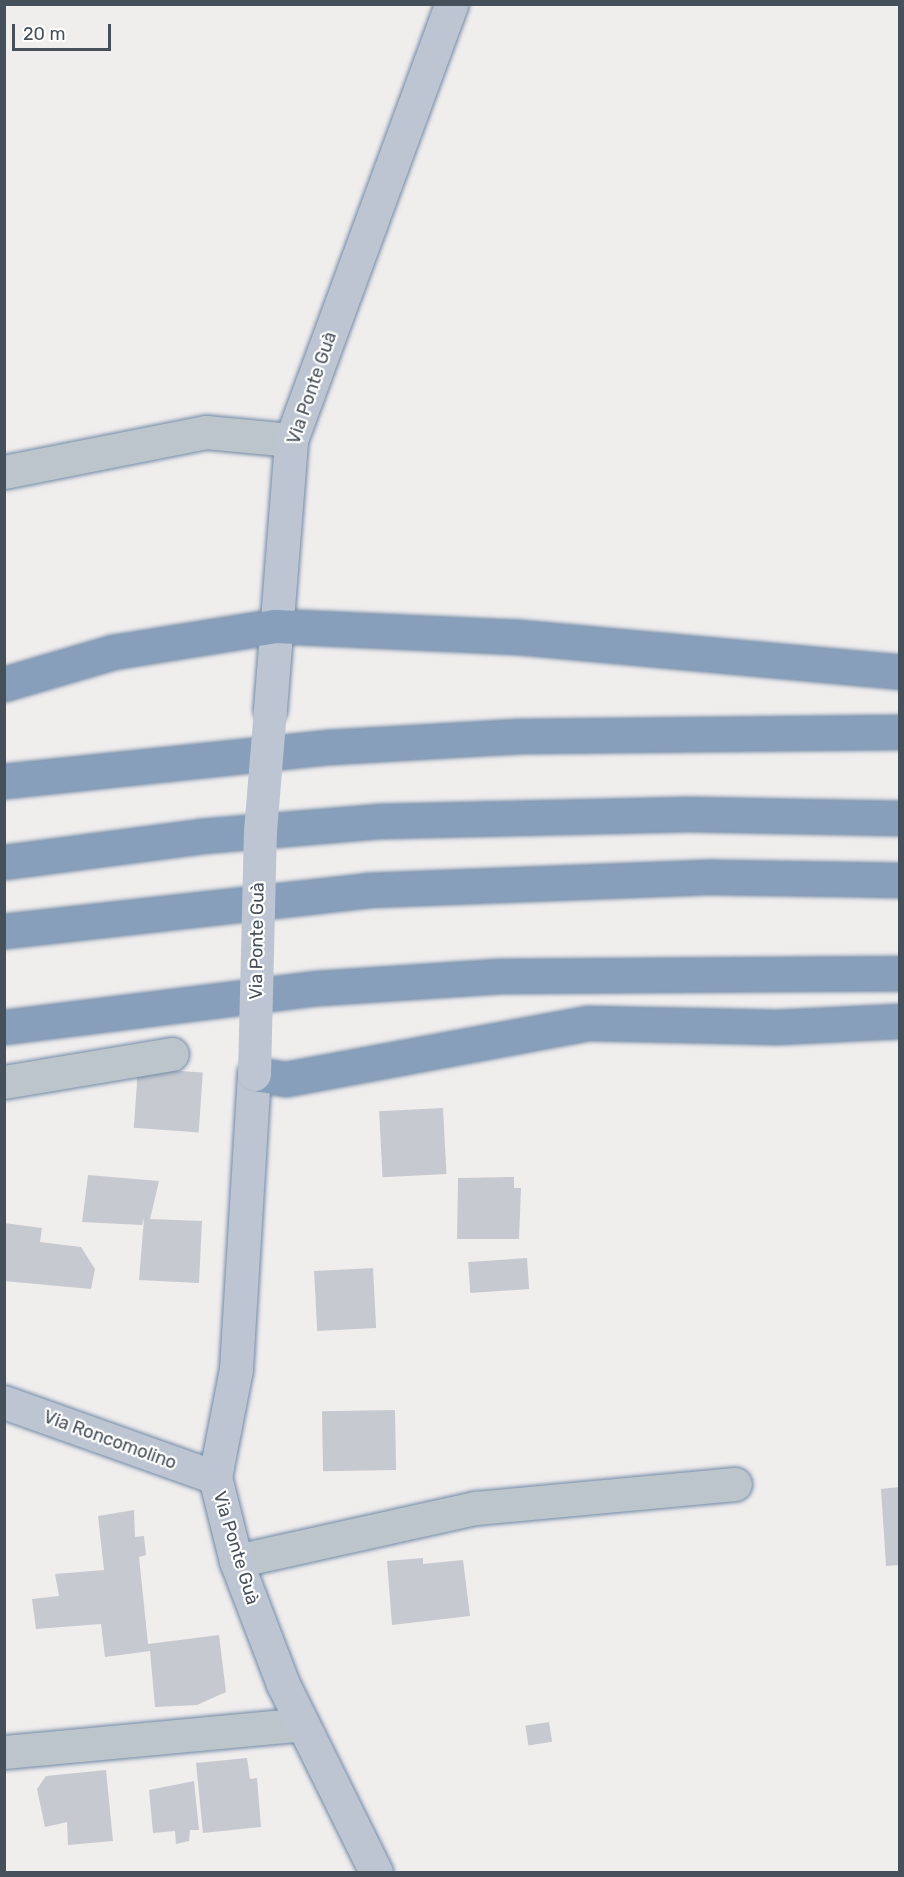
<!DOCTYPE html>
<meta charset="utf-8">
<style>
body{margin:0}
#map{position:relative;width:904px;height:1877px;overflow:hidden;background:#f0eded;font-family:Rubik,sans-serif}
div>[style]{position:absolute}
.building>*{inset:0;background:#c7c9d0;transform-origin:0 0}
.roads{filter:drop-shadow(0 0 2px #728aa6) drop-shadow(0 0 2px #728aa6)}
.street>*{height:33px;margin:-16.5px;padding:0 16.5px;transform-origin:16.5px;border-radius:16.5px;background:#bcc5cc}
.secondary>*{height:33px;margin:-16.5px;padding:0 16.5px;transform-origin:16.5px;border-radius:16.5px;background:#bcc5d1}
.highway>*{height:33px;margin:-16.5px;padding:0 16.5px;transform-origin:16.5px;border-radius:16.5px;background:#879fbb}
.secondary-bridge>*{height:33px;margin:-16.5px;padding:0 16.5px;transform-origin:16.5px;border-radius:16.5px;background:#bcc5d1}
span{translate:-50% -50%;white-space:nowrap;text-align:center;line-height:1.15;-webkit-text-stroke:4.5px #fff;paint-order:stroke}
.street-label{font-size:18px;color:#46505a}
.frame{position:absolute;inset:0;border:6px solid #46505a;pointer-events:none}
.scale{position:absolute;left:12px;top:24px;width:99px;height:27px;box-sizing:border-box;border:3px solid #46505a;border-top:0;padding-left:8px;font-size:18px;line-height:21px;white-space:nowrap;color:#46505a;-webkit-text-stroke:4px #fff;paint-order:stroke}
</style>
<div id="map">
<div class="building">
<i style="left:138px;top:1068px;width:65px;height:60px;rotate:4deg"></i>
<i style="left:443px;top:1108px;width:66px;height:64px;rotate:87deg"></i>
<i style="clip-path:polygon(88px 1175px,159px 1181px,150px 1219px,202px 1221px,199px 1283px,139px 1280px,144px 1218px,142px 1225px,82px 1222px)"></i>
<i style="clip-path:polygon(514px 1177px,514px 1188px,521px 1188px,519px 1239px,457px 1239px,458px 1178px)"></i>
<i style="clip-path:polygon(4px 1223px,42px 1228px,40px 1242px,81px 1247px,95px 1269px,91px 1289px,4px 1281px)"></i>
<i style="left:527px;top:1258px;width:31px;height:59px;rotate:86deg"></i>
<i style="left:373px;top:1268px;width:60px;height:59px;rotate:87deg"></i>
<i style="left:395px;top:1410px;width:60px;height:73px;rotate:89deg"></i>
<i style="clip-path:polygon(900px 1487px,900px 1565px,886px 1566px,881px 1489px)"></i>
<i style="clip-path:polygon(134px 1510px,135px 1537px,144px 1536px,146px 1555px,139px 1557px,148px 1644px,219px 1635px,226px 1692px,197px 1705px,155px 1707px,150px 1651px,105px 1657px,101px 1624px,36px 1629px,32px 1599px,59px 1596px,55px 1574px,104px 1570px,98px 1516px)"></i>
<i style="clip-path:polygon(423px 1558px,423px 1564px,463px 1560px,470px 1616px,392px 1625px,387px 1561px)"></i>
<i style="left:549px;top:1722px;width:20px;height:24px;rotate:81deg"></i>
<i style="clip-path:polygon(247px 1758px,250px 1779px,257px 1778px,261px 1827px,203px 1833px,196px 1763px)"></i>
<i style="clip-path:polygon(106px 1770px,113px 1841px,68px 1845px,67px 1822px,45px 1827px,37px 1789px,46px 1776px)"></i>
<i style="clip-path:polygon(194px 1781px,199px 1830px,190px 1830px,189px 1841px,176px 1844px,175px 1831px,153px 1833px,149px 1790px)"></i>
</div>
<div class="roads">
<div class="street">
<i style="left:4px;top:472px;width:206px;rotate:-11.2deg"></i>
<i style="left:206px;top:432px;width:85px;rotate:5.4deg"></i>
<i style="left:4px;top:1082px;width:170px;rotate:-9.5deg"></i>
<i style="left:236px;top:1561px;width:246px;rotate:-12.5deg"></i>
<i style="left:476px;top:1508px;width:260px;rotate:-5.3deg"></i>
<i style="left:4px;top:1752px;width:300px;rotate:-5.3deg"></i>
</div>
<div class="secondary">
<i style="left:270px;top:709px;width:270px;rotate:-85.5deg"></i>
<i style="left:291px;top:440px;width:464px;rotate:-69.8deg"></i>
<i style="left:254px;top:1074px;width:296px;rotate:93.5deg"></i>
<i style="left:236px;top:1369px;width:110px;rotate:101deg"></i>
<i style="left:215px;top:1477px;width:87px;rotate:76deg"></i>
<i style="left:236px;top:1561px;width:132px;rotate:69.1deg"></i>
<i style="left:283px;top:1684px;width:210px;rotate:63.7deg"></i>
<i style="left:4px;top:1402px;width:224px;rotate:19.6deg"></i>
</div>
<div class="highway">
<i style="left:4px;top:684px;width:114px;rotate:-16.4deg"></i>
<i style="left:113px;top:652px;width:165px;rotate:-9.1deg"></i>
<i style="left:276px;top:626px;width:243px;rotate:2.6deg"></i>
<i style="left:519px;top:637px;width:383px;rotate:5.2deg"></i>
<i style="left:4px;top:781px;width:327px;rotate:-6deg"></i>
<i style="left:329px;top:747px;width:188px;rotate:-3.3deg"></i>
<i style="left:517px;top:736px;width:383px;rotate:-0.6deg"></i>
<i style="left:4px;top:862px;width:199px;rotate:-7.5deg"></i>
<i style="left:201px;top:836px;width:178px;rotate:-4.8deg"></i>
<i style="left:378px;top:821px;width:311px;rotate:-1.3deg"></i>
<i style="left:689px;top:814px;width:211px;rotate:1.1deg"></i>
<i style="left:4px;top:931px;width:365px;rotate:-6.4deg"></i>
<i style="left:367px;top:890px;width:346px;rotate:-2.2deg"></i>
<i style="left:713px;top:877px;width:187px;rotate:0.9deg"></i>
<i style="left:4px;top:1027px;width:316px;rotate:-7.1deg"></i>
<i style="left:318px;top:988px;width:182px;rotate:-3.8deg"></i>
<i style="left:500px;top:976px;width:400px;rotate:-0.4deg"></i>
<i style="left:254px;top:1074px;width:32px;rotate:9deg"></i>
<i style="left:286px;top:1079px;width:307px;rotate:-10.5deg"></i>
<i style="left:588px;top:1023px;width:188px;rotate:1.2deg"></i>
<i style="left:776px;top:1027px;width:124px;rotate:-2.8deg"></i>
</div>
</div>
<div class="secondary-bridge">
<i style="left:254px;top:1074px;width:243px;rotate:-88.6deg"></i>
<i style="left:260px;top:831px;width:122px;rotate:-85.3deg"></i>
</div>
<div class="street-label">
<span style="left:312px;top:388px;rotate:-71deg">Via Ponte Guà</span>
<span style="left:257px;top:941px;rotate:-89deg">Via Ponte Guà</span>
<span style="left:110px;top:1440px;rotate:20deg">Via Roncomolino</span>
<span style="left:236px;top:1548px;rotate:73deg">Via Ponte Guà</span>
</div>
<div class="frame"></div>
<div class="scale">20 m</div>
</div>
